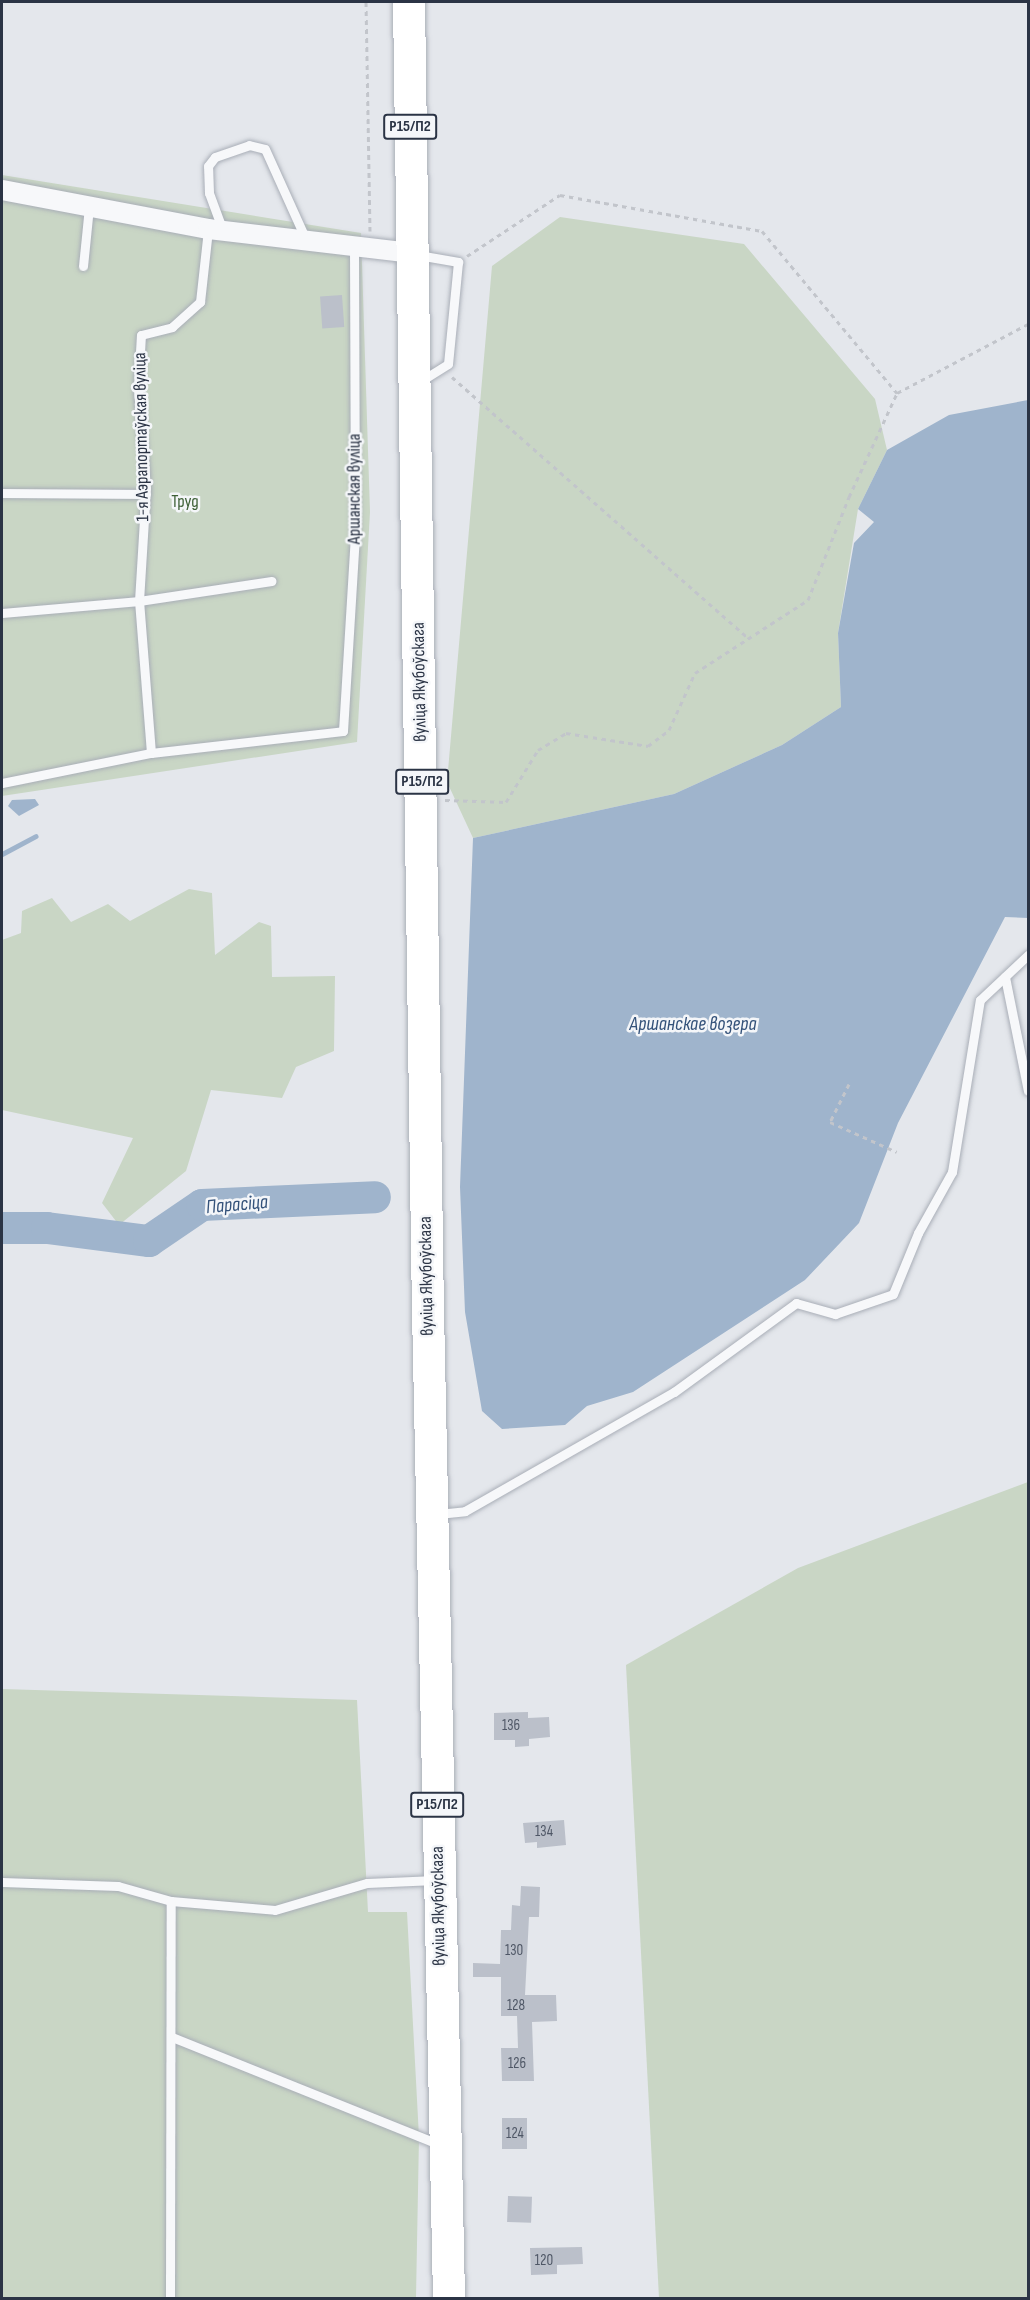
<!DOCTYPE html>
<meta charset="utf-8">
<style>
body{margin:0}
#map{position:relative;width:1030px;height:2300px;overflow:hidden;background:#e4e7ec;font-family:"Sofia Sans Condensed",sans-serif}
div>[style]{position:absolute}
.green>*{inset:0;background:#c9d6c5}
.water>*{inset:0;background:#9fb4cc}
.stream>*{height:5px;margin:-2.5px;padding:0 2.5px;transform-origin:2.5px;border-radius:2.5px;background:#9fb4cc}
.river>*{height:32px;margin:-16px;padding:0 16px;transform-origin:16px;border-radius:16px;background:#9fb4cc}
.building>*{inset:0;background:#bbc0ca;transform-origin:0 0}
.path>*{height:3px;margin-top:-1.5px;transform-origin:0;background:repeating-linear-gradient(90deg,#c2c5cb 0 4.5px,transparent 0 9px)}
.roads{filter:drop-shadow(0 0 2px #a9aeb7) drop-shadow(0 0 2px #a9aeb7)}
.lane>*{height:9px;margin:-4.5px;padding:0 4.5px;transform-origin:4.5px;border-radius:4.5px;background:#f7f8fa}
.street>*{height:20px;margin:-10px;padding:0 10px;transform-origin:10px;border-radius:10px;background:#f7f8fa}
.primary>*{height:32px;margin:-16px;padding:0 16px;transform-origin:16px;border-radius:16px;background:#fff}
span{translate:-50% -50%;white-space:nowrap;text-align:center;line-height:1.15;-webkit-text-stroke:5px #f4f6f9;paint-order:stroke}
.number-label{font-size:15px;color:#4f5766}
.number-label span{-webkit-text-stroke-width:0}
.shield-label span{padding:2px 4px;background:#f4f6f9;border:2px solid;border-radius:4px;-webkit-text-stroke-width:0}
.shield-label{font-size:16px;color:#2b3445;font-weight:700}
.street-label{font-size:18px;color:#2b3445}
.park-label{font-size:18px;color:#3f6138}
.water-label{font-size:20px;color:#34527a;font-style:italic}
.frame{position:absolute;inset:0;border:3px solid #2b3445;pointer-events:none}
</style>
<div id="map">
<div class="green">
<i style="clip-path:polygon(2px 175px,361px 233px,370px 512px,357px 742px,2px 796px)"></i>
<i style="clip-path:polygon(560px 217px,744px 244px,875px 399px,887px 450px,858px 509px,838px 633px,841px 707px,782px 745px,674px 794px,473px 838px,447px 782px,492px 266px)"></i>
<i style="clip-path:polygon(189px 889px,212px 893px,215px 955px,259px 922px,271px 926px,272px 977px,335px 976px,334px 1051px,296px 1067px,282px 1098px,211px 1090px,186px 1171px,119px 1225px,102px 1203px,133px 1138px,2px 1110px,2px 940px,21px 933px,22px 911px,52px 898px,71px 922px,108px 904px,130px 921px)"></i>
<i style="clip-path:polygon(1028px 1482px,1028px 2298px,659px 2298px,626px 1665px,798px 1568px)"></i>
<i style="clip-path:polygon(2px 1689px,357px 1700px,368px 1912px,407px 1912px,419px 2137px,416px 2298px,2px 2298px)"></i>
</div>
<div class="water">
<i style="clip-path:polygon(1028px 400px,1028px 918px,1005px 917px,898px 1123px,859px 1223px,805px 1280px,633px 1392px,587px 1406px,565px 1425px,502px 1429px,482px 1411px,465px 1312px,460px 1187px,473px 838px,674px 794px,782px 745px,841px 707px,838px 633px,854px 543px,874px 522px,858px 509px,887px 450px,949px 415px)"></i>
<i style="clip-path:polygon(35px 799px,39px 805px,19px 816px,8px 806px,12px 800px)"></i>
</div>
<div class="stream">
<i style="left:2px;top:854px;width:38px;rotate:-28deg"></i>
</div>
<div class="river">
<i style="left:2px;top:1228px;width:45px"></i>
<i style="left:47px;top:1228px;width:103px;rotate:7.3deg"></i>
<i style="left:149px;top:1241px;width:64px;rotate:-34.2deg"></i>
<i style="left:202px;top:1205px;width:173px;rotate:-2.6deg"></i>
</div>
<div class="building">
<i style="left:342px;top:295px;width:32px;height:22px;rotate:86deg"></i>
<i style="clip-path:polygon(528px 1712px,528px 1718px,549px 1717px,550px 1737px,529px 1739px,529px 1746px,515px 1747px,515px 1740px,494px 1740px,494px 1713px)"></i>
<i style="clip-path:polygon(564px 1820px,566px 1845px,537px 1848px,537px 1842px,525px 1843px,523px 1823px)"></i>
<i style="clip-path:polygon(521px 1886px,540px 1887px,539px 1917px,529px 1917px,525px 1995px,556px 1995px,557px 2021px,532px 2022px,534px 2081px,502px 2081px,501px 2048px,518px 2048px,517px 2016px,501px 2016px,501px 1977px,473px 1977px,473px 1963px,500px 1964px,501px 1930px,511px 1930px,512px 1905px,520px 1906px)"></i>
<i style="left:502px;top:2118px;width:25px;height:31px"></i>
<i style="left:508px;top:2196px;width:24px;height:26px;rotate:2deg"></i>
<i style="clip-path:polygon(582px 2247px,583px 2264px,557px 2265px,557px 2274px,531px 2275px,530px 2248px)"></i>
</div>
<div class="path">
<i style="left:366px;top:2px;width:229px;rotate:89deg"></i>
<i style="left:467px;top:256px;width:111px;rotate:-33.3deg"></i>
<i style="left:560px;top:195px;width:205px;rotate:10.1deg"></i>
<i style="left:762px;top:231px;width:211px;rotate:50.2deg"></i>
<i style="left:897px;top:393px;width:148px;rotate:-27.8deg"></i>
<i style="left:452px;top:377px;width:392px;rotate:41.4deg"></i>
<i style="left:445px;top:800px;width:61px;rotate:1.9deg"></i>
<i style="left:506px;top:802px;width:61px;rotate:-58.4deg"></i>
<i style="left:538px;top:750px;width:33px;rotate:-31deg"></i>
<i style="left:566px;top:733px;width:83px;rotate:9deg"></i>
<i style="left:648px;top:746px;width:26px;rotate:-37deg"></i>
<i style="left:669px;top:730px;width:63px;rotate:-65.5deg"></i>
<i style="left:695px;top:673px;width:135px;rotate:-32.9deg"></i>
<i style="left:808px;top:600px;width:111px;rotate:-68.3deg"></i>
<i style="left:849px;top:497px;width:115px;rotate:-65.2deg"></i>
<i style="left:849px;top:1084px;width:42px;rotate:116.6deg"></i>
<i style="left:830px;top:1122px;width:73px;rotate:24.1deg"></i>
</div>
<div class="roads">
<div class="lane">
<i style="left:223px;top:231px;width:40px;rotate:-110.2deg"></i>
<i style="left:209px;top:193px;width:27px;rotate:-92deg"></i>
<i style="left:208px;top:166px;width:11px;rotate:-52deg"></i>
<i style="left:215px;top:157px;width:36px;rotate:-19deg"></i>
<i style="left:249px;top:145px;width:16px;rotate:14deg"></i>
<i style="left:265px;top:149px;width:100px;rotate:65.7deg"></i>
<i style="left:418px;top:255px;width:41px;rotate:9.9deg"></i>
<i style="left:458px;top:262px;width:102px;rotate:95.6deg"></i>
<i style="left:448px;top:364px;width:32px;rotate:148deg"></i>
<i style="left:83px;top:266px;width:59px;rotate:-84.2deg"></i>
<i style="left:2px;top:493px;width:144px;rotate:0.4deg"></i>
<i style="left:2px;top:613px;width:138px;rotate:-5deg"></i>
<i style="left:139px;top:601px;width:134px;rotate:-8.6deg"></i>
<i style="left:151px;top:753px;width:152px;rotate:-94.5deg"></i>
<i style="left:139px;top:601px;width:113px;rotate:-86.5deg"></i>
<i style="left:146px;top:488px;width:100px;rotate:-94.6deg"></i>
<i style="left:138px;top:388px;width:53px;rotate:-86.8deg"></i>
<i style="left:141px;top:335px;width:32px;rotate:-14deg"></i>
<i style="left:172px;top:327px;width:38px;rotate:-42deg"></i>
<i style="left:200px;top:302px;width:73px;rotate:-83.7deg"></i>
<i style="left:2px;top:783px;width:152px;rotate:-11.4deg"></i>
<i style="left:151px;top:753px;width:193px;rotate:-6.5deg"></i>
<i style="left:343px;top:731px;width:197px;rotate:-86.5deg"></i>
<i style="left:355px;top:534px;width:288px;rotate:-90.2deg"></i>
<i style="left:1005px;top:977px;width:116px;rotate:78.6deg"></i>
<i style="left:438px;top:1514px;width:27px;rotate:-6deg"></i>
<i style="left:465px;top:1511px;width:241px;rotate:-29.7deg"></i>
<i style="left:674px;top:1392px;width:151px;rotate:-36.1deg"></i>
<i style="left:796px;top:1303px;width:41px;rotate:15.8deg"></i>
<i style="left:835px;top:1314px;width:61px;rotate:-19deg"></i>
<i style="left:893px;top:1294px;width:66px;rotate:-67.7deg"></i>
<i style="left:918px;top:1233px;width:70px;rotate:-60.9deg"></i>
<i style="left:952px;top:1172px;width:174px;rotate:-80.8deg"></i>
<i style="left:980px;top:1000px;width:66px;rotate:-43.2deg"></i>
<i style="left:2px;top:1882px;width:116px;rotate:2deg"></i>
<i style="left:118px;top:1886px;width:55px;rotate:15.8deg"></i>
<i style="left:171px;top:1901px;width:104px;rotate:4.9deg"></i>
<i style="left:275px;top:1910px;width:96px;rotate:-16.4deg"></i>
<i style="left:367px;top:1883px;width:68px;rotate:-2.5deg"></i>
<i style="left:172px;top:2037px;width:289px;rotate:21.9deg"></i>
<i style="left:170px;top:2298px;width:397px;rotate:-89.9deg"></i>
</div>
<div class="street">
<i style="left:2px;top:190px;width:210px;rotate:10.7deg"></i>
<i style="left:208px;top:229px;width:205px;rotate:6.7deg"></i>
</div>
<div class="primary">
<i style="left:409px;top:2px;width:1309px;rotate:89.17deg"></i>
<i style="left:428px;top:1311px;width:987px;rotate:88.78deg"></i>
</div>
</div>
<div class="number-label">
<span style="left:511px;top:1726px">136</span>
<span style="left:544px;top:1832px">134</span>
<span style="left:514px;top:1951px">130</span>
<span style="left:516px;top:2006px">128</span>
<span style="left:517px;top:2064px">126</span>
<span style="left:515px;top:2134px">124</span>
<span style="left:544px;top:2261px">120</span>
</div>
<div class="shield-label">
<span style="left:410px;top:127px">Р15/П2</span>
<span style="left:422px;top:782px">Р15/П2</span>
<span style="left:437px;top:1805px">Р15/П2</span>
</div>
<div class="street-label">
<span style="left:142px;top:437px;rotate:-91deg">1-я Аэрапортаўская вуліца</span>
<span style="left:355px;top:489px;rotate:-90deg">Аршанская вуліца</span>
<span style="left:420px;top:682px;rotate:-91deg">вуліца Якубоўскага</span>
<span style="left:427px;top:1276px;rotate:-91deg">вуліца Якубоўскага</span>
<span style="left:439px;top:1906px;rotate:-91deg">вуліца Якубоўскага</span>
</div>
<div class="park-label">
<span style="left:185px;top:502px">Труд</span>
</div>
<div class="water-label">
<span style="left:693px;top:1024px">Аршанскае возера</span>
<span style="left:237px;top:1205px;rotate:-5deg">Парасіца</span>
</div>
<div class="frame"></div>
</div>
